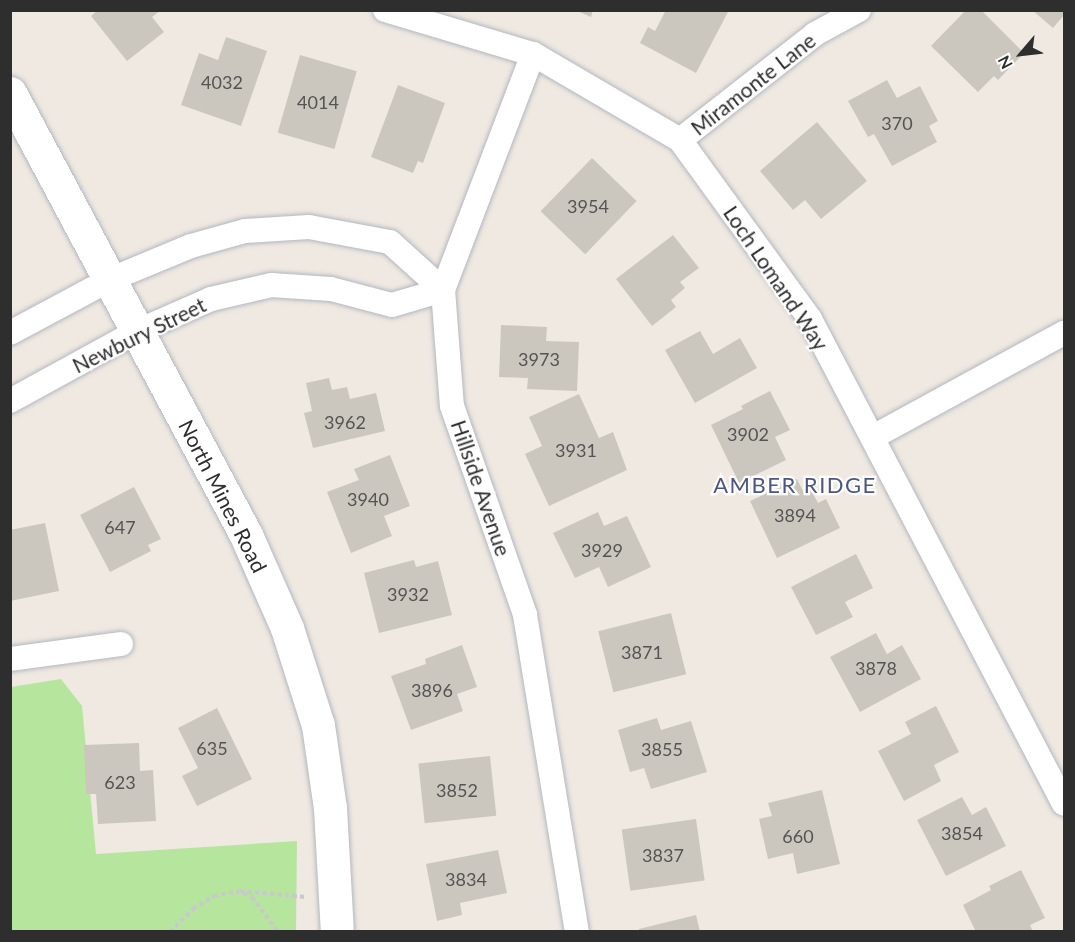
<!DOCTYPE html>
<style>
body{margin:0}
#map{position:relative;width:1075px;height:942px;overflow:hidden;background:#efe9e1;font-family:Lato,sans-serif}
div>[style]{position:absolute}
.green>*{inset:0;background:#b6e59e}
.building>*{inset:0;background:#cbc7bf;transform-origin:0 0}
.path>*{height:4px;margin-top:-2px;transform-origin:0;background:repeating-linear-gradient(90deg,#c9c9c9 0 4.5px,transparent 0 7.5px)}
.roads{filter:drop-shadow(0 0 2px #b4b7c1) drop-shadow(0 0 2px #b4b7c1)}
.street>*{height:24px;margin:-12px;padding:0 12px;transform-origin:12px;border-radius:12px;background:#fff}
.secondary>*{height:33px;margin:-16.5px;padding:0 16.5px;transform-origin:16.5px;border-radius:16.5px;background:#fff}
span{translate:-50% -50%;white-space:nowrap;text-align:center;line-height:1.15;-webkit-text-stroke:4.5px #fff;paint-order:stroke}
.number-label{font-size:18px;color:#555452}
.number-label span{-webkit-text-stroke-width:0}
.street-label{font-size:21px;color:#2e2e2e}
.neighbourhood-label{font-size:22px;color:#4d5680;letter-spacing:1.5px}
.frame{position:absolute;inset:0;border:12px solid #2e2e2e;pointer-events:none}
.north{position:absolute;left:991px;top:24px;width:60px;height:60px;-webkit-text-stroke:4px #fff;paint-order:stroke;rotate:242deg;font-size:16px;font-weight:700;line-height:24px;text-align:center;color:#2e2e2e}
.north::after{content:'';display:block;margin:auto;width:21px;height:27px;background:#2e2e2e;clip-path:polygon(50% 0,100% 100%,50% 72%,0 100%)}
</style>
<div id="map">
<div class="green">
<i style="clip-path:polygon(61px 679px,82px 706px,96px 854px,297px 841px,296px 931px,11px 932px,11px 687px)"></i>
</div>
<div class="building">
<i style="clip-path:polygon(98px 10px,161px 10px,152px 17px,164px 32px,127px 61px,91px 16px)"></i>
<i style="clip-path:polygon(575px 10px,593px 10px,591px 17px)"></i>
<i style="clip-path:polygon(666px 10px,729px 10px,696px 73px,640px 43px,648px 27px,655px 31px)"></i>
<i style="clip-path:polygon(966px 10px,981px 10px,1024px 53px,998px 80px,994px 76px,978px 92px,931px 46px)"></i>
<i style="clip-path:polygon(1032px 10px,1064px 10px,1064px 15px,1053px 28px)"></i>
<i style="clip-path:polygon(226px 37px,267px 51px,241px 126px,181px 105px,199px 53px,218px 60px)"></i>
<i style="left:300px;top:55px;width:59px;height:81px;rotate:16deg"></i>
<i style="clip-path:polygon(887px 80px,897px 98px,920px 86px,938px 121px,929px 126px,937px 142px,892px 166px,874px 134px,868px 137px,848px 101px)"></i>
<i style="clip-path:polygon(398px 85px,445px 103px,423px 163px,418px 161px,413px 173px,371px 157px)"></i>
<i style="clip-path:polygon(817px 122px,867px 181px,821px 219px,805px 200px,793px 210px,760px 171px)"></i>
<i style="left:592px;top:158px;width:62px;height:74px;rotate:44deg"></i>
<i style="clip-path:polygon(673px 235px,699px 268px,680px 282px,685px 288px,671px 300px,676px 307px,652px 326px,616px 279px)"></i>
<i style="clip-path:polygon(501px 325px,547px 327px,546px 341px,579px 342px,577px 391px,527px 389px,528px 378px,499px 377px)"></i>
<i style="clip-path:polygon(700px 331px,713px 354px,740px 338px,757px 368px,695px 403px,665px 350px)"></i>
<i style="clip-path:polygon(329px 378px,332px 390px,347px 387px,350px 399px,376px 393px,385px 431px,313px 448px,304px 413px,312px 411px,306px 383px)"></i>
<i style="clip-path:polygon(770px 391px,790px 430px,775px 437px,786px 460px,739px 483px,711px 425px,743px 409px,741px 406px)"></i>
<i style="clip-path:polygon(579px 394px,599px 438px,613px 432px,627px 470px,549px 506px,525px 454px,542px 446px,529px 417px)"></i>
<i style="clip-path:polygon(390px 455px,410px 506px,384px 516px,392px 536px,351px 553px,327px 492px,359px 480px,354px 469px)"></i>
<i style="clip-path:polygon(797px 479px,804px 493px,811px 490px,818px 503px,826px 499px,840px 528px,777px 558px,750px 501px)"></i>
<i style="clip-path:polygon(134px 487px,161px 539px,148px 545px,151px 551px,110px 572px,80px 515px)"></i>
<i style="clip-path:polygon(598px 512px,604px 526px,627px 516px,651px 567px,608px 587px,599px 567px,575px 578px,553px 533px)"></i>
<i style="clip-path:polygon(45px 523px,59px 591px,10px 601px,10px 530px)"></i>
<i style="clip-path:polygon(856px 554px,873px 588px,845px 602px,853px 617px,816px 635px,791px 587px)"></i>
<i style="clip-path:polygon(414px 560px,416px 567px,438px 561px,452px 615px,379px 633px,364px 573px)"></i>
<i style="left:671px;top:613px;width:63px;height:75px;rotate:76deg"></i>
<i style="clip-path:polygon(876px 633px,887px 654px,902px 645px,921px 679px,860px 712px,830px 657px)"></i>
<i style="clip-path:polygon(462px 645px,477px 687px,457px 694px,463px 711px,411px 730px,391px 676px,426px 664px,425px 659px)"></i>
<i style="clip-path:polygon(936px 706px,959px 752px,934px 765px,941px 781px,904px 801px,878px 751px,911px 734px,905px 722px)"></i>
<i style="clip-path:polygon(217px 708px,252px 779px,197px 806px,182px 776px,198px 768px,178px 728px)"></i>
<i style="clip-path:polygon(657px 718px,661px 730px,691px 721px,707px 772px,651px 789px,644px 768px,630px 772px,618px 730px)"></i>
<i style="clip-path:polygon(139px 743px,140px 771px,153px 770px,156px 821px,98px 824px,96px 794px,86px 794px,84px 745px)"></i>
<i style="left:490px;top:756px;width:60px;height:72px;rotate:84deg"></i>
<i style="clip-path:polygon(822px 790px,840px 864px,797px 874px,793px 853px,768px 859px,759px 819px,772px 816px,768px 803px)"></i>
<i style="clip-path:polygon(962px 797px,972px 815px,986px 807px,1006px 846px,946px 876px,917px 820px)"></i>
<i style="left:696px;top:819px;width:62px;height:75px;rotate:82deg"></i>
<i style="clip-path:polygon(498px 850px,507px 893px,460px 903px,462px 915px,437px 921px,426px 864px)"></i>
<i style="clip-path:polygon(1021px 870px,1045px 918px,1030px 925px,1033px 932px,976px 932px,963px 905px,991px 890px,989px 886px)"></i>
<i style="clip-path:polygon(696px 915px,700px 932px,639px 932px,639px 929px)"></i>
</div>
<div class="path">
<i style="left:243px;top:893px;width:10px;rotate:24deg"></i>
<i style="left:252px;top:897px;width:44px;rotate:53.4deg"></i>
<i style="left:170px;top:932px;width:33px;rotate:-45deg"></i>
<i style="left:193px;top:909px;width:25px;rotate:-32deg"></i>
<i style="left:214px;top:896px;width:26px;rotate:-11deg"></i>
<i style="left:240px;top:891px;width:66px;rotate:5.2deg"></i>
</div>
<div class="roads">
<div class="street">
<i style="left:385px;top:10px;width:154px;rotate:16.6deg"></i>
<i style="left:533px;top:54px;width:170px;rotate:30.3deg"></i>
<i style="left:680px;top:140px;width:221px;rotate:54deg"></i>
<i style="left:810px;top:319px;width:547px;rotate:62.36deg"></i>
<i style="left:533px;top:54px;width:253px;rotate:110.9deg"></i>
<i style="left:443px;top:290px;width:116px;rotate:85.6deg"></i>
<i style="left:452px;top:406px;width:221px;rotate:70.7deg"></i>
<i style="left:525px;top:615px;width:321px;rotate:80.7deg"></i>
<i style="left:680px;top:140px;width:172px;rotate:-38.1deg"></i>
<i style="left:815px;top:34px;width:50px;rotate:-28.6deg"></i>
<i style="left:10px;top:333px;width:112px;rotate:-28.2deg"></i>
<i style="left:109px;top:280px;width:89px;rotate:-22.5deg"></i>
<i style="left:191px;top:246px;width:56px;rotate:-15.5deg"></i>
<i style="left:245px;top:231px;width:64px;rotate:-3.6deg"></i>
<i style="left:309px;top:227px;width:82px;rotate:10.5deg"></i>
<i style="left:390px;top:242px;width:72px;rotate:42.2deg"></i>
<i style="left:10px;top:401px;width:144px;rotate:-28.7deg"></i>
<i style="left:136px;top:332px;width:82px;rotate:-23.7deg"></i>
<i style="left:211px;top:299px;width:62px;rotate:-13.1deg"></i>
<i style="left:271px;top:285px;width:60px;rotate:3.8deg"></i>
<i style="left:331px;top:289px;width:63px;rotate:14.7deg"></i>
<i style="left:392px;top:305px;width:53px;rotate:-16.4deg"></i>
<i style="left:873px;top:437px;width:217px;rotate:-28.6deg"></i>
<i style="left:10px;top:659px;width:112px;rotate:-7.7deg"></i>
</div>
<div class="secondary">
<i style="left:10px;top:93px;width:501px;rotate:61.9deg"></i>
<i style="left:246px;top:535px;width:102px;rotate:66.2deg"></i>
<i style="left:287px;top:628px;width:102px;rotate:72.3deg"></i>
<i style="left:318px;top:725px;width:84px;rotate:81.8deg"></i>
<i style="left:330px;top:808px;width:124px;rotate:86.8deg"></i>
</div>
</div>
<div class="number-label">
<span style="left:222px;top:82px">4032</span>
<span style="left:318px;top:102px">4014</span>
<span style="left:897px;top:123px">370</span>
<span style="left:588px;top:206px">3954</span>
<span style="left:539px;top:359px">3973</span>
<span style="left:345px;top:422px">3962</span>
<span style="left:748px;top:434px">3902</span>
<span style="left:576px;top:450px">3931</span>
<span style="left:368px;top:499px">3940</span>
<span style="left:795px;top:515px">3894</span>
<span style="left:120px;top:527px">647</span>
<span style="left:602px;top:550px">3929</span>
<span style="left:408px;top:594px">3932</span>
<span style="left:642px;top:652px">3871</span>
<span style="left:876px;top:668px">3878</span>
<span style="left:432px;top:690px">3896</span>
<span style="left:212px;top:748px">635</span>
<span style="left:662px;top:749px">3855</span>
<span style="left:120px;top:782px">623</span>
<span style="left:457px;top:790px">3852</span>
<span style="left:962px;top:833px">3854</span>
<span style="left:798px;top:836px">660</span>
<span style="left:663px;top:855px">3837</span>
<span style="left:466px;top:879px">3834</span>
</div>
<div class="street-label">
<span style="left:753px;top:84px;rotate:-38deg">Miramonte Lane</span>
<span style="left:776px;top:278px;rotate:56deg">Loch Lomand Way</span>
<span style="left:139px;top:335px;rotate:-26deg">Newbury Street</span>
<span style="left:481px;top:488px;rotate:71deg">Hillside Avenue</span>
<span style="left:223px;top:496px;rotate:63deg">North Mines Road</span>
</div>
<div class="neighbourhood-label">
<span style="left:795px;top:485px">AMBER RIDGE</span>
</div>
<div class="frame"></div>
<div class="north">N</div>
</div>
